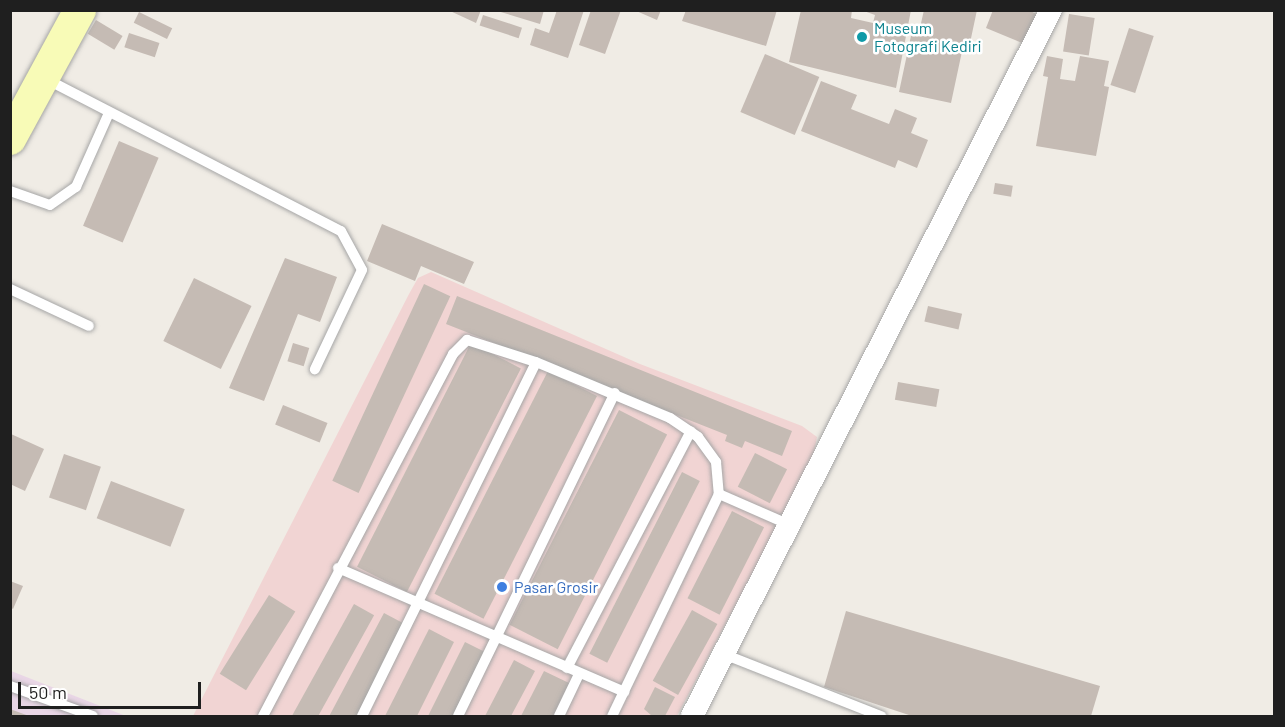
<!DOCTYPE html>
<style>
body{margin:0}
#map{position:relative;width:1285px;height:727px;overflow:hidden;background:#f0ece5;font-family:Barlow,sans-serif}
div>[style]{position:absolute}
.commercial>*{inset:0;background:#f1d4d3}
.industrial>*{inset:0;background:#e9d6e6}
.building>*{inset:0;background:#c5bbb4;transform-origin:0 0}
.roads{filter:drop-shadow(0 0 2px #a6a6a6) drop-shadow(0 0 2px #a6a6a6)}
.service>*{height:10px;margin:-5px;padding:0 5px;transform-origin:5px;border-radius:5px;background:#fff}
.minor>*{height:22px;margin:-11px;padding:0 11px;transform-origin:11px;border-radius:11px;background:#fff}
.secondary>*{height:32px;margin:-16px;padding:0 16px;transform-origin:16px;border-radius:16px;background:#f8fbb7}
.dots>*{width:16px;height:16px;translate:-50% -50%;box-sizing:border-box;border:3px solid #fff;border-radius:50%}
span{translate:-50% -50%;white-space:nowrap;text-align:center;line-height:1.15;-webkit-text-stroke:5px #fff;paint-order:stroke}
.culture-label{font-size:16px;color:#0d838f}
.left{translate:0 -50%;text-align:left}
.shop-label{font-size:16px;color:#366cbe}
.frame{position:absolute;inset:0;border:12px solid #1f1f1f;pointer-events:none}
.scale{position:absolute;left:18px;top:682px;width:183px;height:27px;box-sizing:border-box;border:3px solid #1f1f1f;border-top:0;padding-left:8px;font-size:18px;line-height:21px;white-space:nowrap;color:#1f1f1f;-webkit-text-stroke:4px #fff;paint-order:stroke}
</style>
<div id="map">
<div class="commercial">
<i style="clip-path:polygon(431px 272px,640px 364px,802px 426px,817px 437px,813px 458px,677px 716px,193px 716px,409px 294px,418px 278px)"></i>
</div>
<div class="industrial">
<i style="clip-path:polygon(11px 671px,126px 716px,11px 716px)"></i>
</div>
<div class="building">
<i style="clip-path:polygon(448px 10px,481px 10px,476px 23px)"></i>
<i style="clip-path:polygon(494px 10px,544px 10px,540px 24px)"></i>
<i style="clip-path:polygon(557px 10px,584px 10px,568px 58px,530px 45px,535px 28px,549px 33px)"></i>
<i style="clip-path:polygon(591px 10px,621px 10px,605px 54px,579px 45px)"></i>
<i style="clip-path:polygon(634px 10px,661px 10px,657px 20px)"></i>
<i style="clip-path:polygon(686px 10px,777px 10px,766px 46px,682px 21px)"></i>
<i style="clip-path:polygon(801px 10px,852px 10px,851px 18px,873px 23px,875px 15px,861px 10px,911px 10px,896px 88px,789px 62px)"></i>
<i style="clip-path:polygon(924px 10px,977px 10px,970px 43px,964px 42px,951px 103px,899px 92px,912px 31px,919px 32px)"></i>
<i style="clip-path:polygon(993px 10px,1028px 10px,1039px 15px,1027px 45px,986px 28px)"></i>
<i style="left:139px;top:12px;width:37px;height:12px;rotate:26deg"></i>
<i style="left:1069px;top:14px;width:26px;height:38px;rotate:9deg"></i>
<i style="left:483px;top:15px;width:41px;height:11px;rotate:18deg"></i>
<i style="left:96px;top:20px;width:31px;height:16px;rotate:31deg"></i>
<i style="left:1129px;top:28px;width:26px;height:60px;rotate:18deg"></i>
<i style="left:129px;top:33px;width:32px;height:15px;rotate:18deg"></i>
<i style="left:765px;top:54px;width:59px;height:63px;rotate:23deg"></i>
<i style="clip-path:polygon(1047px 56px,1063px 59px,1060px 79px,1075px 81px,1080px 56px,1109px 61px,1104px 86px,1109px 87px,1096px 156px,1036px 146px,1048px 77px,1043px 76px)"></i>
<i style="clip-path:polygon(821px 81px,857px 95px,851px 109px,889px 124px,895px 109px,917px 118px,911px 133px,928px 140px,917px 168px,898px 160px,895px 168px,801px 131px)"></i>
<i style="left:119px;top:141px;width:43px;height:92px;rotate:23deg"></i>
<i style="left:995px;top:183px;width:18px;height:11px;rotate:9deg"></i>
<i style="clip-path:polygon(382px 224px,474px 262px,464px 284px,421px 266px,415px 281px,367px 261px)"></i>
<i style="clip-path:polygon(285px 258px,337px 277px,320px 322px,298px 314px,264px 401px,229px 388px)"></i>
<i style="left:194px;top:278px;width:64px;height:70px;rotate:26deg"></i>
<i style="left:424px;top:284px;width:29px;height:217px;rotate:25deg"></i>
<i style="clip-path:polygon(457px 296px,792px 431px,782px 456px,745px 441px,742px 448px,725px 441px,727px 435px,446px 324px)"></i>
<i style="left:928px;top:306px;width:35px;height:16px;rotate:13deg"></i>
<i style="left:293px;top:343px;width:17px;height:19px;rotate:17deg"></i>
<i style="left:471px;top:343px;width:56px;height:251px;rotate:27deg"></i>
<i style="left:548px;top:371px;width:55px;height:250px;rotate:27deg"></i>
<i style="left:898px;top:382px;width:42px;height:18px;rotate:10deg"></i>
<i style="left:283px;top:405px;width:48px;height:21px;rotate:22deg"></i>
<i style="left:619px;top:410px;width:54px;height:241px;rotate:27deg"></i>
<i style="clip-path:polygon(11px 434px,44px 449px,25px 491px,10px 484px)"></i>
<i style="left:755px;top:453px;width:36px;height:38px;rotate:27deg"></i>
<i style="left:64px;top:454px;width:39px;height:46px;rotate:19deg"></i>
<i style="left:682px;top:472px;width:20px;height:204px;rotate:27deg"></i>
<i style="left:111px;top:481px;width:79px;height:40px;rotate:21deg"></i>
<i style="left:732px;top:511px;width:36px;height:98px;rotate:27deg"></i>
<i style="clip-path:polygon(10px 581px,23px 586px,13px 609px,10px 607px)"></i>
<i style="left:269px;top:595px;width:31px;height:93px;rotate:32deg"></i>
<i style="left:354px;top:604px;width:23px;height:127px;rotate:29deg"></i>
<i style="left:692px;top:610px;width:29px;height:81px;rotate:29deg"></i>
<i style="clip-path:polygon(846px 611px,1100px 686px,1091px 716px,912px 716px,824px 687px)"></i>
<i style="left:384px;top:613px;width:24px;height:116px;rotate:28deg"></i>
<i style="clip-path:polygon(429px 629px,454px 642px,417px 716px,385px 716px)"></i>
<i style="clip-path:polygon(465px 642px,487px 653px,455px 716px,428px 716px)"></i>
<i style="clip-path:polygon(514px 660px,535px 671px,511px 716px,485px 716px)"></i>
<i style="clip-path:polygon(544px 671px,569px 683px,553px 716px,521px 716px)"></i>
<i style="clip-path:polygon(655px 687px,675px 697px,665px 716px,652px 716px,644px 709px)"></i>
<i style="clip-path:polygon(10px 709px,29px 716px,10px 716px)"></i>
</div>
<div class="roads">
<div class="service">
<i style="left:46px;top:79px;width:332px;rotate:27.3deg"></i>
<i style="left:341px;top:231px;width:44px;rotate:61.7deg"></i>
<i style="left:362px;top:270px;width:110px;rotate:115.4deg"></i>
<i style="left:10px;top:191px;width:42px;rotate:19.3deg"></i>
<i style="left:50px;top:205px;width:32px;rotate:-35deg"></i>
<i style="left:76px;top:187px;width:81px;rotate:-66deg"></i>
<i style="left:10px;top:289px;width:87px;rotate:25.1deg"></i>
<i style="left:719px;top:494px;width:77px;rotate:23.6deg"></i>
<i style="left:338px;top:568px;width:312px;rotate:23.4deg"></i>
<i style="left:726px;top:655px;width:167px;rotate:21.5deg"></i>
<i style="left:567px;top:668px;width:267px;rotate:-62.4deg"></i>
<i style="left:10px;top:686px;width:88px;rotate:19.9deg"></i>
<i style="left:263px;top:716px;width:409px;rotate:-62.3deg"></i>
<i style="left:453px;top:354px;width:20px;rotate:-45deg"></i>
<i style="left:467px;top:340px;width:72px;rotate:17.7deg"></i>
<i style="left:536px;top:362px;width:145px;rotate:22.7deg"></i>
<i style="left:670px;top:418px;width:34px;rotate:34deg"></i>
<i style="left:698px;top:437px;width:31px;rotate:54deg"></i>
<i style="left:716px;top:462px;width:32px;rotate:85deg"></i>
<i style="left:719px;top:494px;width:246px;rotate:115.7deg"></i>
<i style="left:362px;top:716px;width:394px;rotate:-63.8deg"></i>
<i style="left:458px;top:716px;width:359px;rotate:-64.1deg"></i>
<i style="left:559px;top:716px;width:47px;rotate:-64.5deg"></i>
</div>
<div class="minor">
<i style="left:692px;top:716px;width:792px;rotate:-63.05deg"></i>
</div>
<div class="secondary">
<i style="left:10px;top:139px;width:147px;rotate:-61.5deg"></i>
</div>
</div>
<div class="dots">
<i style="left:862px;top:37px;background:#0f9aa8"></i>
<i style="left:502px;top:587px;background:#3f7fe0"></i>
</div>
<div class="culture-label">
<span class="left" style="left:874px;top:37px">Museum<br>Fotografi Kediri</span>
</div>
<div class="shop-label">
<span class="left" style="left:514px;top:587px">Pasar Grosir</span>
</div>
<div class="frame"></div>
<div class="scale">50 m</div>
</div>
